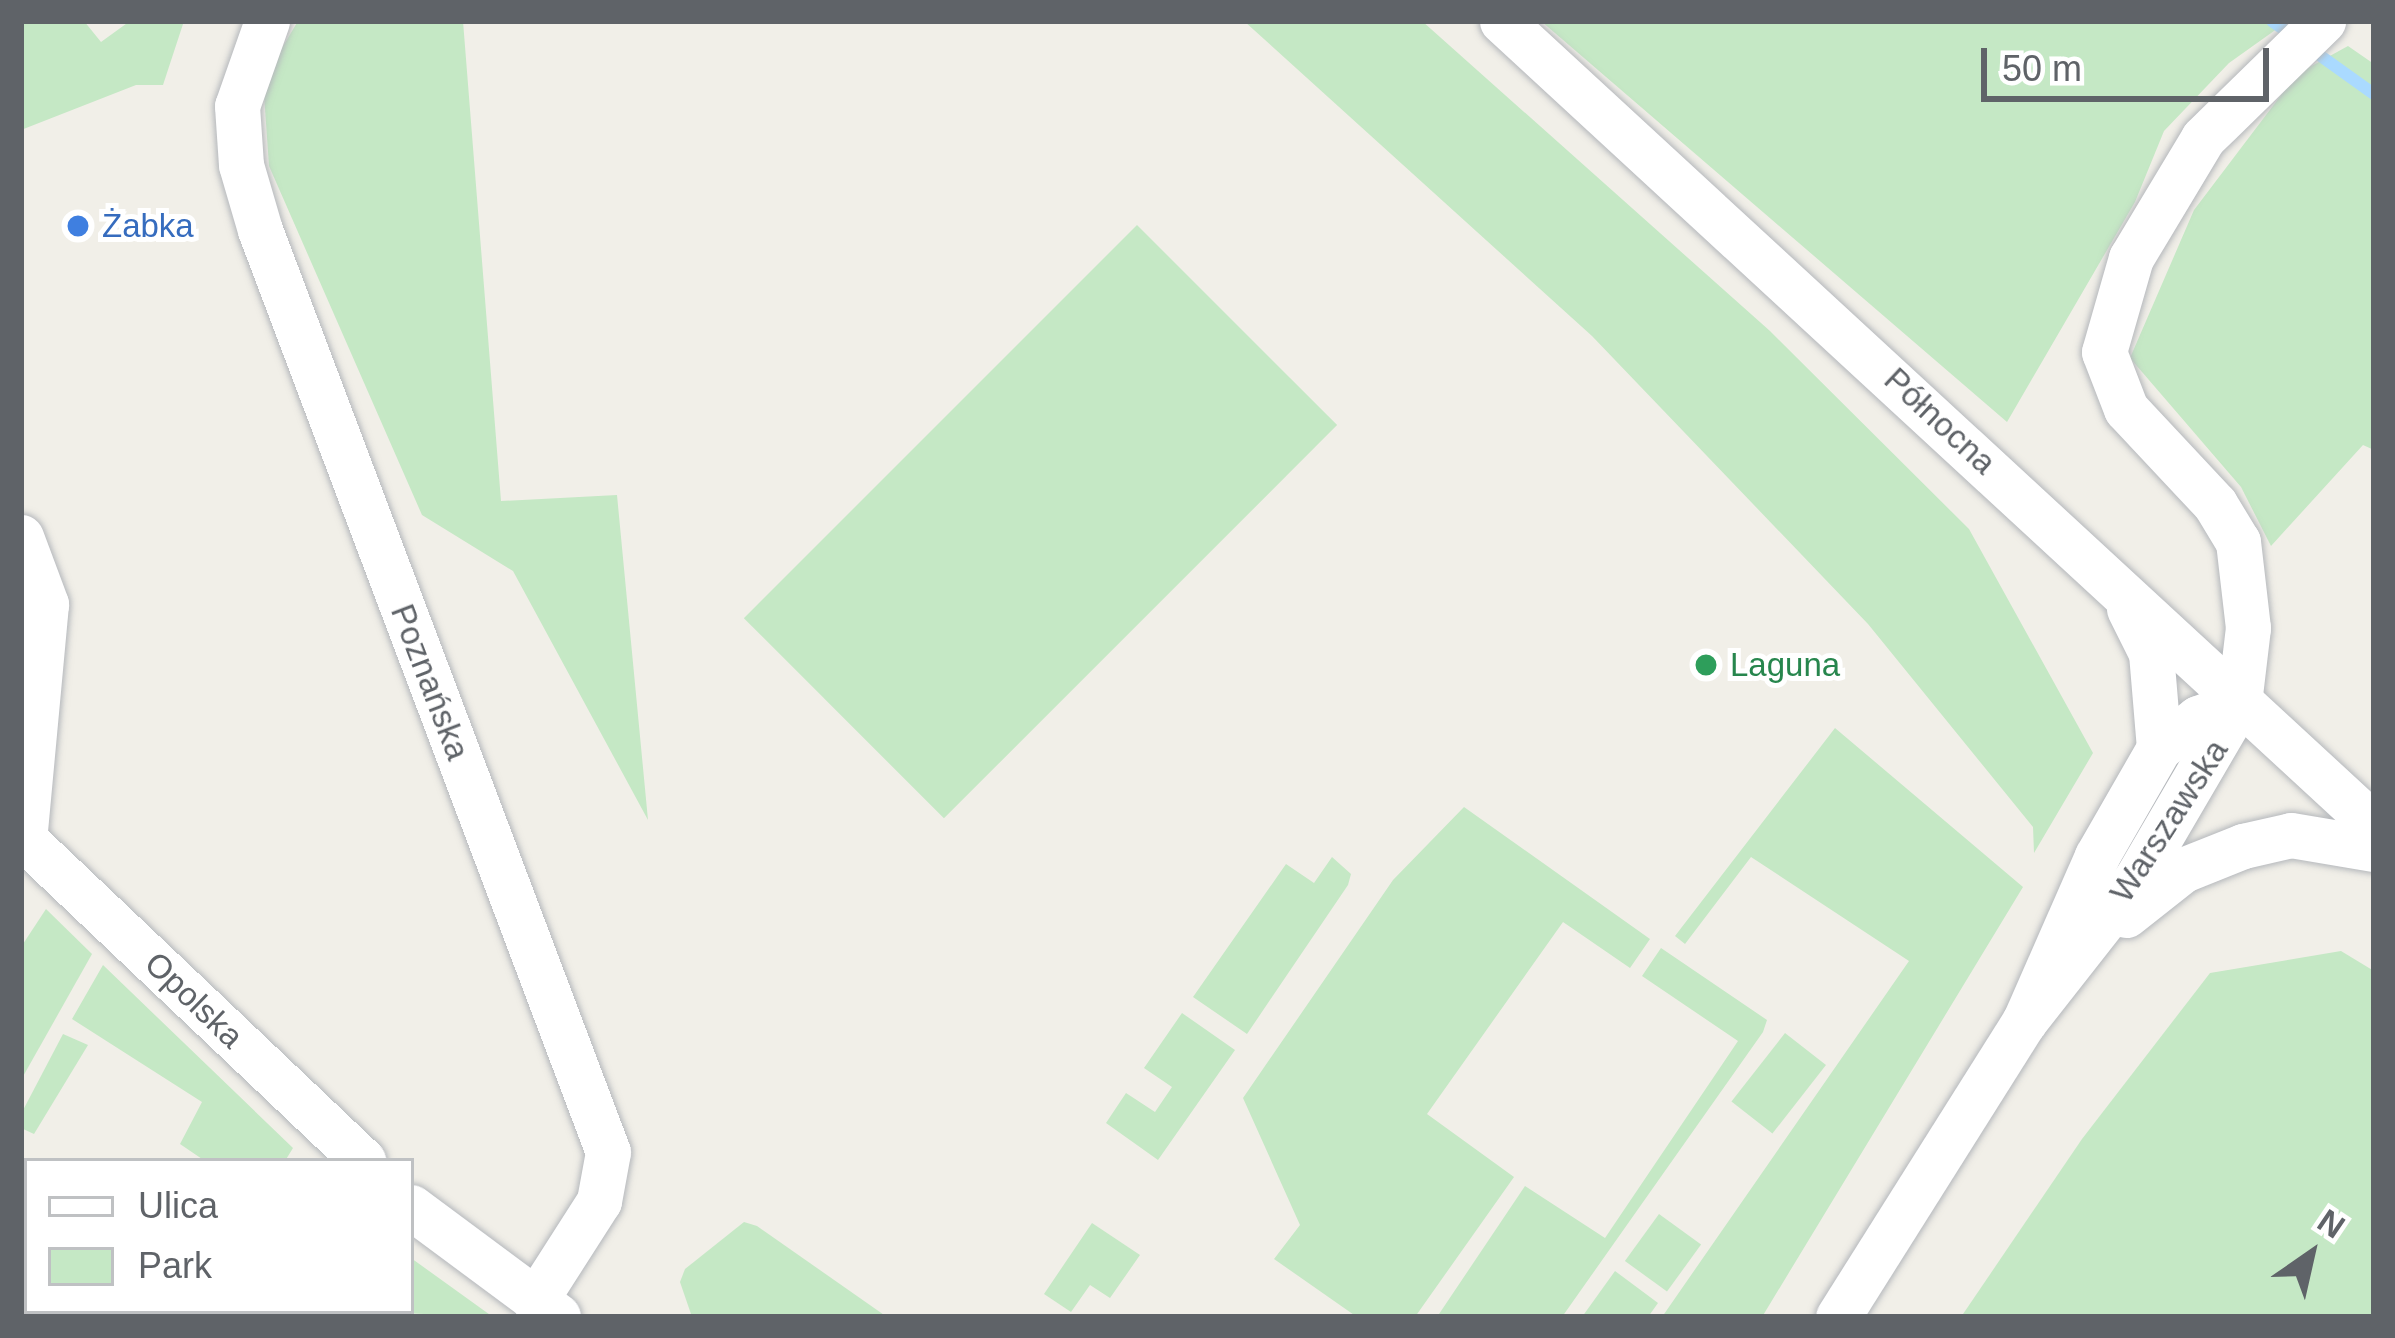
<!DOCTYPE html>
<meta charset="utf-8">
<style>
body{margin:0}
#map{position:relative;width:2395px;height:1338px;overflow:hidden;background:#f1efe8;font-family:Helvetica,sans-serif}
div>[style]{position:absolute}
.green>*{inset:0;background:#c5e8c5;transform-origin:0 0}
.stream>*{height:12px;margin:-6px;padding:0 6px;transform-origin:6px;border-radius:6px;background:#aadaff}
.roads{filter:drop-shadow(0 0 3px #b5b8bc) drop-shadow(0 0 3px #b5b8bc)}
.minor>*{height:45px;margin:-22.5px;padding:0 22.5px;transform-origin:22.5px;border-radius:22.5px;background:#fff}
.dots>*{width:33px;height:33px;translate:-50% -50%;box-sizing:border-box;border:6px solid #fff;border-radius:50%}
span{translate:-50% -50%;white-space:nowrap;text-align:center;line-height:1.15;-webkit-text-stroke:10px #fff;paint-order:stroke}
.shop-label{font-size:33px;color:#366cbe}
.left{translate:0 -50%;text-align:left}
.street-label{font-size:33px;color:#5f6368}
.leisure-label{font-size:33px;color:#27864d}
.frame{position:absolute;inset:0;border:24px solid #5f6368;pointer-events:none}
.legend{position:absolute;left:24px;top:1158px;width:390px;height:156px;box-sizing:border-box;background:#fff;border:3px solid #bfc1c3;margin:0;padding:15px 21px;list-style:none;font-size:36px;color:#5f6368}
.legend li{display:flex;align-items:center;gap:24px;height:60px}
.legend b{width:60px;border:3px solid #bfc1c3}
.north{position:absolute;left:2251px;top:1194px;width:120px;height:120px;-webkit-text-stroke:9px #fff;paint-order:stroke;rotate:34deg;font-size:33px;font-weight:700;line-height:48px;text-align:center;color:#5f6368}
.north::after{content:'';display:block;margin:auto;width:42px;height:54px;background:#5f6368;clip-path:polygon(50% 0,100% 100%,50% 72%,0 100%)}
.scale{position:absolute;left:1981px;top:48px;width:288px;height:54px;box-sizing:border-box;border:6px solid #5f6368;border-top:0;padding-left:15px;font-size:36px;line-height:42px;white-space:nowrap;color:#5f6368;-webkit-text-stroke:9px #fff;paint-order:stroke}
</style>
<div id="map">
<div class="green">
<i style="clip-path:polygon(21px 21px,84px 21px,101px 42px,130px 21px,184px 21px,163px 85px,136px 85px,21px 130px)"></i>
<i style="clip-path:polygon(298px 21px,463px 21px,501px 501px,617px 495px,648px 820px,513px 571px,422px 515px,269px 166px,263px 80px)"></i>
<i style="clip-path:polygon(1244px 21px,1422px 21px,1770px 331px,1969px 529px,2093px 753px,2034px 853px,2033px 827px,1868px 624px,1592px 336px)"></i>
<i style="clip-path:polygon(1541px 21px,2288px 21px,2229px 63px,2164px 131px,2135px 202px,2007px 422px)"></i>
<i style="clip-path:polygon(2348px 46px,2374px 64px,2374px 450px,2363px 445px,2271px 546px,2241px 487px,2130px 358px,2194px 210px,2297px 74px)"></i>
<i style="left:1137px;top:225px;width:283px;height:556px;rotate:45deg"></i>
<i style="clip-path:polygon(1835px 728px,2023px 887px,1762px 1317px,1662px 1317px,1909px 961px,1751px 857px,1685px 944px,1675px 936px)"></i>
<i style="clip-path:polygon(1464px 807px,1650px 939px,1630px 968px,1563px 922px,1427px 1114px,1514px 1177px,1415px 1317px,1357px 1317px,1274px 1259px,1300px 1225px,1243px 1098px,1393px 880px)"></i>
<i style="clip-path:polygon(1332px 857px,1351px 874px,1348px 885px,1247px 1034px,1193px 997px,1286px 864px,1314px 883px)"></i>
<i style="clip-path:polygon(46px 909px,92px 954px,21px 1080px,21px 947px)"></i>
<i style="clip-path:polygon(1661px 948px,1767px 1020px,1763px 1032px,1562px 1317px,1437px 1317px,1525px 1186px,1605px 1238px,1738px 1041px,1642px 976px)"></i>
<i style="clip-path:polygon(2341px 951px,2374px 971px,2374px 1317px,1961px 1317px,2082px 1139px,2210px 973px)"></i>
<i style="clip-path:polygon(103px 965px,293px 1148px,285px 1161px,205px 1161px,180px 1144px,202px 1102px,72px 1019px)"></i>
<i style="clip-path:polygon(1182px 1013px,1235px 1050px,1158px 1160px,1106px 1123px,1126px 1093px,1155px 1112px,1172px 1087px,1144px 1068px)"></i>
<i style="left:1785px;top:1033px;width:52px;height:87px;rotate:38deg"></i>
<i style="clip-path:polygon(63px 1034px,88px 1045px,34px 1134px,21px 1128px,21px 1114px)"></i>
<i style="left:1659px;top:1214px;width:52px;height:58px;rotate:36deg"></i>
<i style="clip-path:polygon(744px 1222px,757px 1226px,887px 1317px,692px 1317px,680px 1282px,685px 1269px)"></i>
<i style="clip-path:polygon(1092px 1223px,1140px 1255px,1110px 1298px,1090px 1285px,1071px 1312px,1044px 1294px)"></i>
<i style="clip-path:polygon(411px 1258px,493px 1317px,355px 1311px,411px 1311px)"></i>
<i style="clip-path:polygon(1615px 1271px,1658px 1303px,1648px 1317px,1582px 1317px)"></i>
</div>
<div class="stream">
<i style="left:2272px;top:21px;width:125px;rotate:35.6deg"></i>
</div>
<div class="roads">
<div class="minor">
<i style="left:267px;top:21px;width:90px;rotate:109.4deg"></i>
<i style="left:237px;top:106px;width:59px;rotate:86.1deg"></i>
<i style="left:241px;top:165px;width:68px;rotate:73.7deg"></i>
<i style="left:260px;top:230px;width:985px;rotate:69.32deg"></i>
<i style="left:608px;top:1152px;width:50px;rotate:100.4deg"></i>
<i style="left:599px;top:1201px;width:119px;rotate:122.6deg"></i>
<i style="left:1502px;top:21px;width:1186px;rotate:42.68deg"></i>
<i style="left:21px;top:537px;width:72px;rotate:69.5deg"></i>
<i style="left:46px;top:604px;width:236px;rotate:95.3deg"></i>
<i style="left:2129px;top:609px;width:49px;rotate:63.4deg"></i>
<i style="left:2151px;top:653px;width:95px;rotate:85.2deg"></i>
<i style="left:2239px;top:703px;width:76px;rotate:-83.2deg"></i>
<i style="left:2248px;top:628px;width:87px;rotate:-96.6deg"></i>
<i style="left:2238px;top:542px;width:44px;rotate:-121.2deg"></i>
<i style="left:2215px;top:504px;width:130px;rotate:-133.1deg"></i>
<i style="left:2126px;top:409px;width:61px;rotate:-111.1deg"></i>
<i style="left:2104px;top:352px;width:98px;rotate:-74deg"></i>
<i style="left:2131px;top:258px;width:140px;rotate:-59deg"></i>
<i style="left:2203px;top:138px;width:168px;rotate:-44.3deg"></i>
<i style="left:21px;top:836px;width:472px;rotate:43.5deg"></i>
<i style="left:2126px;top:915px;width:73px;rotate:-38.3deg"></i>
<i style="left:2183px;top:870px;width:65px;rotate:-21.8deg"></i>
<i style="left:2243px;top:846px;width:49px;rotate:-12.9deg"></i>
<i style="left:2291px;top:835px;width:84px;rotate:9.6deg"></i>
<i style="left:411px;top:1207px;width:183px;rotate:36.6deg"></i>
<i style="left:1838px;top:1317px;width:349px;rotate:-57.8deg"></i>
<i style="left:2024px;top:1022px;width:182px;rotate:-51.9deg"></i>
<i style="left:2136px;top:879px;width:204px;rotate:-59.7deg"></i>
<i style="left:2239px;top:703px;width:44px;rotate:159.9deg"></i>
<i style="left:2198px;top:718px;width:49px;rotate:142.4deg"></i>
<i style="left:2159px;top:748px;width:125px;rotate:119.9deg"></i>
<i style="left:2097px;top:856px;width:181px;rotate:113.7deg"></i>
</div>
</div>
<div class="dots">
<i style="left:78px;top:226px;background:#3f7fe0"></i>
<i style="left:1706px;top:665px;background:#2e9e5b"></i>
</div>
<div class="shop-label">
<span class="left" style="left:102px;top:226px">Żabka</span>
</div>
<div class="street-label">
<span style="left:1940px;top:421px;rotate:43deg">Północna</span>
<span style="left:430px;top:682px;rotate:69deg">Poznańska</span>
<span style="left:2169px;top:821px;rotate:-57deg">Warszawska</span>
<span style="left:194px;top:1000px;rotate:44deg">Opolska</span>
</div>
<div class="leisure-label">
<span class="left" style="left:1730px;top:665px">Laguna</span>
</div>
<div class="frame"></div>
<ul class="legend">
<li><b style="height:15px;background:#fff"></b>Ulica</li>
<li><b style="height:33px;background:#c5e8c5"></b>Park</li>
</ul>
<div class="north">N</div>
<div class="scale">50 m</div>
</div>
